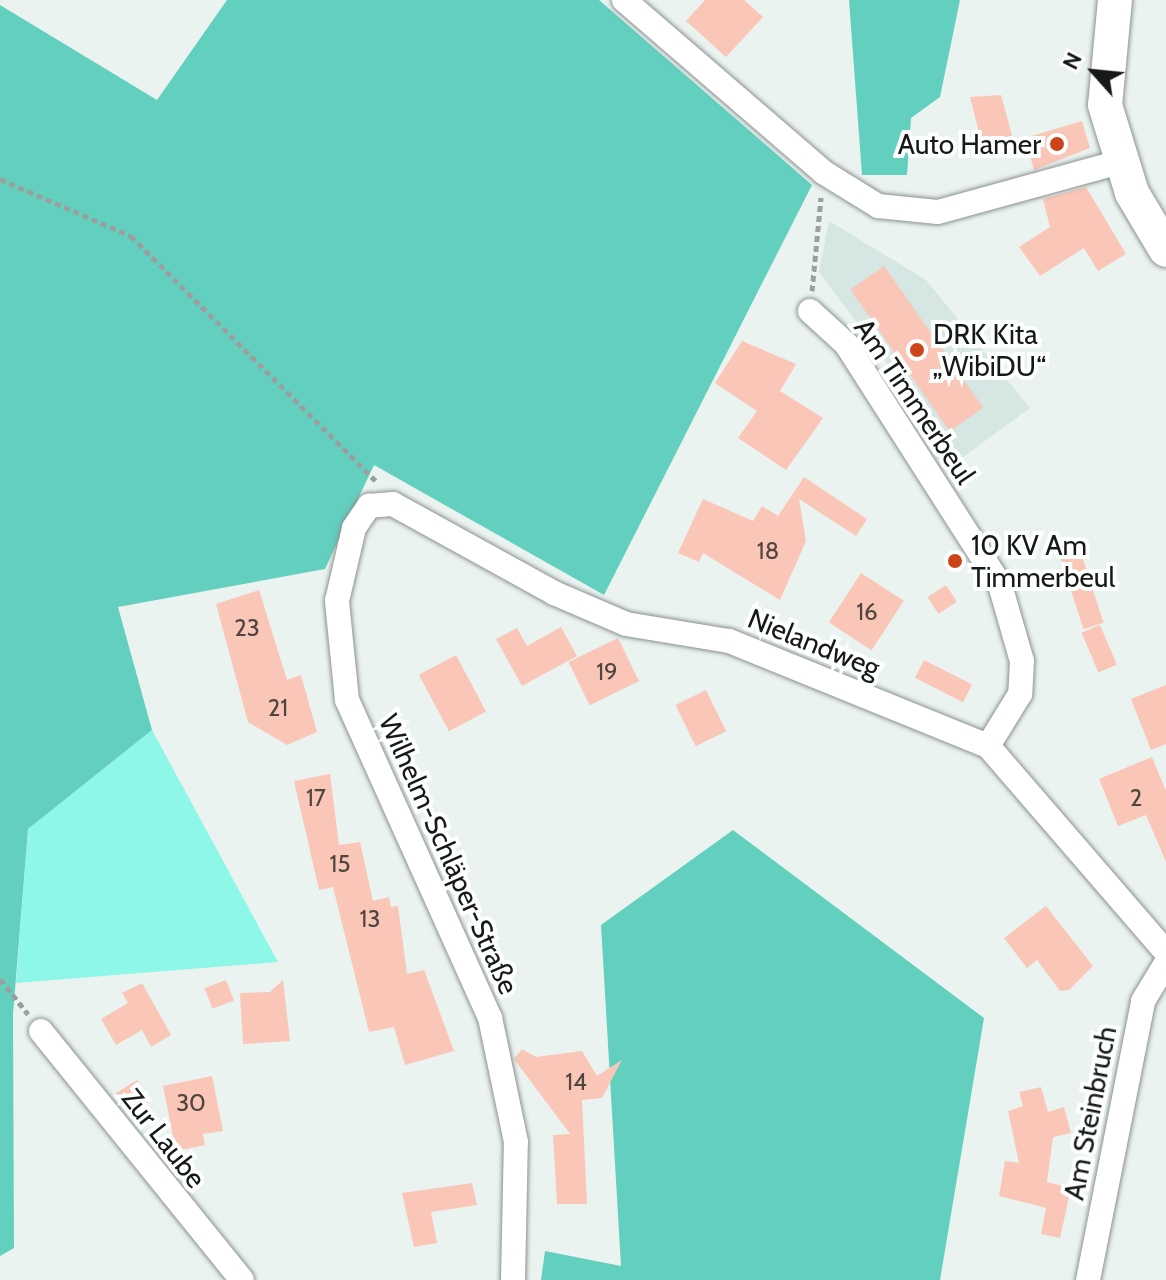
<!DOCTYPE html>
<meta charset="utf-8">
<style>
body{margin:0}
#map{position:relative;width:1166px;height:1280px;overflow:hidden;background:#ebf3f1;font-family:Cabin,sans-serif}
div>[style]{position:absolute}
.built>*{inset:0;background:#d5e6e3}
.green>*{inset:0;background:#8ef7e7}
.forest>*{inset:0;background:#62cfbf}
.building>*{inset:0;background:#f9c6b7;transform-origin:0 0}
.path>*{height:5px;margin-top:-2.5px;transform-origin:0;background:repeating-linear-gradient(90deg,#9aa09e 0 6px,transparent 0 10px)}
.roads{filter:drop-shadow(0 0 2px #8b9290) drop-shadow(0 0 2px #8b9290)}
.street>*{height:24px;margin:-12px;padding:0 12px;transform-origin:12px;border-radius:12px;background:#fff}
.secondary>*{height:34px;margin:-17px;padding:0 17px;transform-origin:17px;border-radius:17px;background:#fff}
.dots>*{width:22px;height:22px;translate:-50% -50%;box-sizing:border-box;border:4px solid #fcfffe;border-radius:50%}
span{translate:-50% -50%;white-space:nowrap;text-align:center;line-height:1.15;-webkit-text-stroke:8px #fcfffe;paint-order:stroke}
.number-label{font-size:24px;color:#4f4440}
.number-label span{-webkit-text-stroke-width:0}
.poi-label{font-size:28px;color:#161918}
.right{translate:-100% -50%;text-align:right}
.left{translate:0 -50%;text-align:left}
.street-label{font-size:28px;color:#161918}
.north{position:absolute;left:1054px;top:32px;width:80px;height:80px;-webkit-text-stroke:6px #fcfffe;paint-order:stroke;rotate:297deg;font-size:22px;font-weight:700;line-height:32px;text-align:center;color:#161918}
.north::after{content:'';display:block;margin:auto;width:28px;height:36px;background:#161918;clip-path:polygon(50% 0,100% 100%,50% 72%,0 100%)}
</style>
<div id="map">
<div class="built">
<i style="clip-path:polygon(829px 221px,926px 280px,1030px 408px,959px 460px,819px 272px)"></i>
</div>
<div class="green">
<i style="clip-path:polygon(152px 730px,278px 962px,16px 983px,28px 829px)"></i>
</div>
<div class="forest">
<i style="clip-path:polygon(227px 0,599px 0,812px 185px,604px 595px,374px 465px,325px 569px,118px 607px,152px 730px,28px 829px,13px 1014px,14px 1248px,0 1256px,0 5px,157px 100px)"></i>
<i style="clip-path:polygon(849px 0,960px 0,940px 97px,911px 118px,907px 175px,862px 175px)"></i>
<i style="clip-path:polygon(733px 830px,984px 1018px,940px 1280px,541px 1280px,545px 1251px,621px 1266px,601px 925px)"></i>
</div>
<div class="building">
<i style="clip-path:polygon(705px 0,744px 0,763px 17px,726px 57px,686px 21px)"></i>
<i style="clip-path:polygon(1001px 95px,1013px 139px,983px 148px,970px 97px)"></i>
<i style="clip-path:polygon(1082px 121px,1090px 148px,1034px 170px,1025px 138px)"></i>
<i style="clip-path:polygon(1086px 187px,1126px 254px,1098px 271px,1084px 248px,1040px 276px,1019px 247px,1050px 227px,1043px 199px)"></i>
<i style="left:884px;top:266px;width:173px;height:41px;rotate:55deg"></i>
<i style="clip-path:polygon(742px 341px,796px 364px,780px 391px,823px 418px,786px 470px,738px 438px,757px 411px,715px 383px)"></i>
<i style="clip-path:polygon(804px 477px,867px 519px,856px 536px,799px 499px,806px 541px,780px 600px,703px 553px,699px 562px,678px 553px,703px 499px,753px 521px,762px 506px,778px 516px)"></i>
<i style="left:1077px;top:541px;width:86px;height:21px;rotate:72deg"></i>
<i style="left:861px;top:573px;width:51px;height:59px;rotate:33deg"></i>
<i style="left:946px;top:585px;width:20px;height:22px;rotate:57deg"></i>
<i style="clip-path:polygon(259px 590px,287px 680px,301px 675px,317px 732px,287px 745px,248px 722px,216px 604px)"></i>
<i style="left:1100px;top:625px;width:43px;height:20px;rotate:67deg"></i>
<i style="clip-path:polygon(561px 627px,577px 656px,522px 686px,496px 639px,517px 628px,527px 646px)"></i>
<i style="left:618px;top:638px;width:48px;height:55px;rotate:64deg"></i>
<i style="left:456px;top:655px;width:64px;height:42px;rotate:62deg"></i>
<i style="left:924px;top:660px;width:54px;height:20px;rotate:27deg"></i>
<i style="clip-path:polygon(1166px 685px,1166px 744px,1151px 750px,1131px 699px)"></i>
<i style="left:706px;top:690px;width:46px;height:34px;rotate:64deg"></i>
<i style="clip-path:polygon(1152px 757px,1166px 791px,1166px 862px,1146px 815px,1118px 826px,1099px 779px)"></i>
<i style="clip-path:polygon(330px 774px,339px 845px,360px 842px,373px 901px,389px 897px,391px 907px,398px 906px,407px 974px,424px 970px,454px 1051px,405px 1065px,394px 1027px,369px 1032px,333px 887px,319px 890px,294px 781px)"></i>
<i style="clip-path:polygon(1046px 906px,1093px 966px,1069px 990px,1060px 991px,1037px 960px,1027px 968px,1004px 938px)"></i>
<i style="left:226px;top:980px;width:22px;height:23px;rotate:69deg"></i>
<i style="clip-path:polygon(283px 980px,290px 1041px,243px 1044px,240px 993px,270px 992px)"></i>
<i style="clip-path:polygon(142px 983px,171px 1035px,151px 1047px,142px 1030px,116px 1045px,101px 1019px,128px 1003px,122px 993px)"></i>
<i style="clip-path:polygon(522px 1049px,536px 1057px,582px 1051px,597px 1076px,622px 1060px,602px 1098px,582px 1100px,587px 1204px,557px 1204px,553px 1135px,570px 1134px,514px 1059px)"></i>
<i style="clip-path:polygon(212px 1076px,223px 1131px,203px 1134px,205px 1145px,176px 1151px,163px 1086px)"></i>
<i style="left:137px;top:1080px;width:25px;height:25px;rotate:58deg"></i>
<i style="clip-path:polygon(1041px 1087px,1048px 1112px,1064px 1107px,1071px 1133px,1053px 1137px,1047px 1182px,1071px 1188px,1060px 1238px,1041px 1234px,1046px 1208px,999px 1196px,1005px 1161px,1019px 1163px,1008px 1111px,1023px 1106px,1019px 1092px)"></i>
<i style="clip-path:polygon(472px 1183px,477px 1205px,431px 1212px,437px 1243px,414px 1247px,402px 1193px)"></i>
</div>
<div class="path">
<i style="left:0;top:179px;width:143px;rotate:23.5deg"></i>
<i style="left:131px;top:236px;width:346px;rotate:45deg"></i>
<i style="left:812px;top:291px;width:94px;rotate:-84.5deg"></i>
<i style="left:0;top:979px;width:45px;rotate:51.3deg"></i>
</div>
<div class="roads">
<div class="street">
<i style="left:624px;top:0;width:263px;rotate:40.8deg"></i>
<i style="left:823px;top:172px;width:65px;rotate:31.7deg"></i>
<i style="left:878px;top:206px;width:60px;rotate:5.7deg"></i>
<i style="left:938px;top:212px;width:189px;rotate:-15.4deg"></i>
<i style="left:810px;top:311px;width:49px;rotate:42.5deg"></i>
<i style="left:846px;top:344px;width:286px;rotate:57.4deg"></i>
<i style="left:1000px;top:585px;width:79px;rotate:73.9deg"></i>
<i style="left:1022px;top:661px;width:33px;rotate:93deg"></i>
<i style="left:1020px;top:694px;width:61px;rotate:121.6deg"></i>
<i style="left:41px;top:1031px;width:320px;rotate:51.1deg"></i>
<i style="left:513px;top:1280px;width:138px;rotate:-88.8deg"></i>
<i style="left:516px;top:1142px;width:127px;rotate:-101.8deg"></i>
<i style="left:490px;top:1018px;width:349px;rotate:-114.2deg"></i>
<i style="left:347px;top:700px;width:100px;rotate:-95.8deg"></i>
<i style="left:337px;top:601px;width:75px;rotate:-76.9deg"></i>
<i style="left:354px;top:528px;width:27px;rotate:-56deg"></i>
<i style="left:369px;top:506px;width:24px;rotate:-5deg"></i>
<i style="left:393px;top:504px;width:184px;rotate:28.9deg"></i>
<i style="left:554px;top:593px;width:78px;rotate:23.3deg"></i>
<i style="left:626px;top:624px;width:104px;rotate:9.4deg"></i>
<i style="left:729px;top:641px;width:279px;rotate:22.1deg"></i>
<i style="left:988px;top:746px;width:272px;rotate:49.2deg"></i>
<i style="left:1088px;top:1280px;width:284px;rotate:-78.8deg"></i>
<i style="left:1143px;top:1001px;width:44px;rotate:-58.8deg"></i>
</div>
<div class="secondary">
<i style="left:1115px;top:0;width:105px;rotate:95.4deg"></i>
<i style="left:1105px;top:105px;width:92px;rotate:72.9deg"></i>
<i style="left:1132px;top:193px;width:66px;rotate:59.2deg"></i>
</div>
</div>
<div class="dots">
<i style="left:1057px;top:144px;background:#cd441a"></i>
<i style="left:917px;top:350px;background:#cd441a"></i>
<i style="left:955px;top:561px;background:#cd441a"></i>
</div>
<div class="number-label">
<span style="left:768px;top:551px">18</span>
<span style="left:867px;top:612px">16</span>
<span style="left:247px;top:628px">23</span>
<span style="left:607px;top:672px">19</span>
<span style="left:278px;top:708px">21</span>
<span style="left:316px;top:798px">17</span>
<span style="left:1136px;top:798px">2</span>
<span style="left:340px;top:864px">15</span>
<span style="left:370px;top:919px">13</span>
<span style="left:576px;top:1082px">14</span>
<span style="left:191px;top:1103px">30</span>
</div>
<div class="poi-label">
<span class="right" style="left:1041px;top:144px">Auto Hamer</span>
<span class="left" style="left:933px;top:350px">DRK Kita<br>„WibiDU“</span>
<span class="left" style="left:971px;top:561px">10 KV Am<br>Timmerbeul</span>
</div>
<div class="street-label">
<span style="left:915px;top:401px;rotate:56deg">Am Timmerbeul</span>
<span style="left:814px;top:643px;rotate:22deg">Nielandweg</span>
<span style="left:449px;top:854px;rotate:66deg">Wilhelm-Schläper-Straße</span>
<span style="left:1090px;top:1113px;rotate:-79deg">Am Steinbruch</span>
<span style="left:164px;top:1138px;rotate:52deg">Zur Laube</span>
</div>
<div class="north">N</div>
</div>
